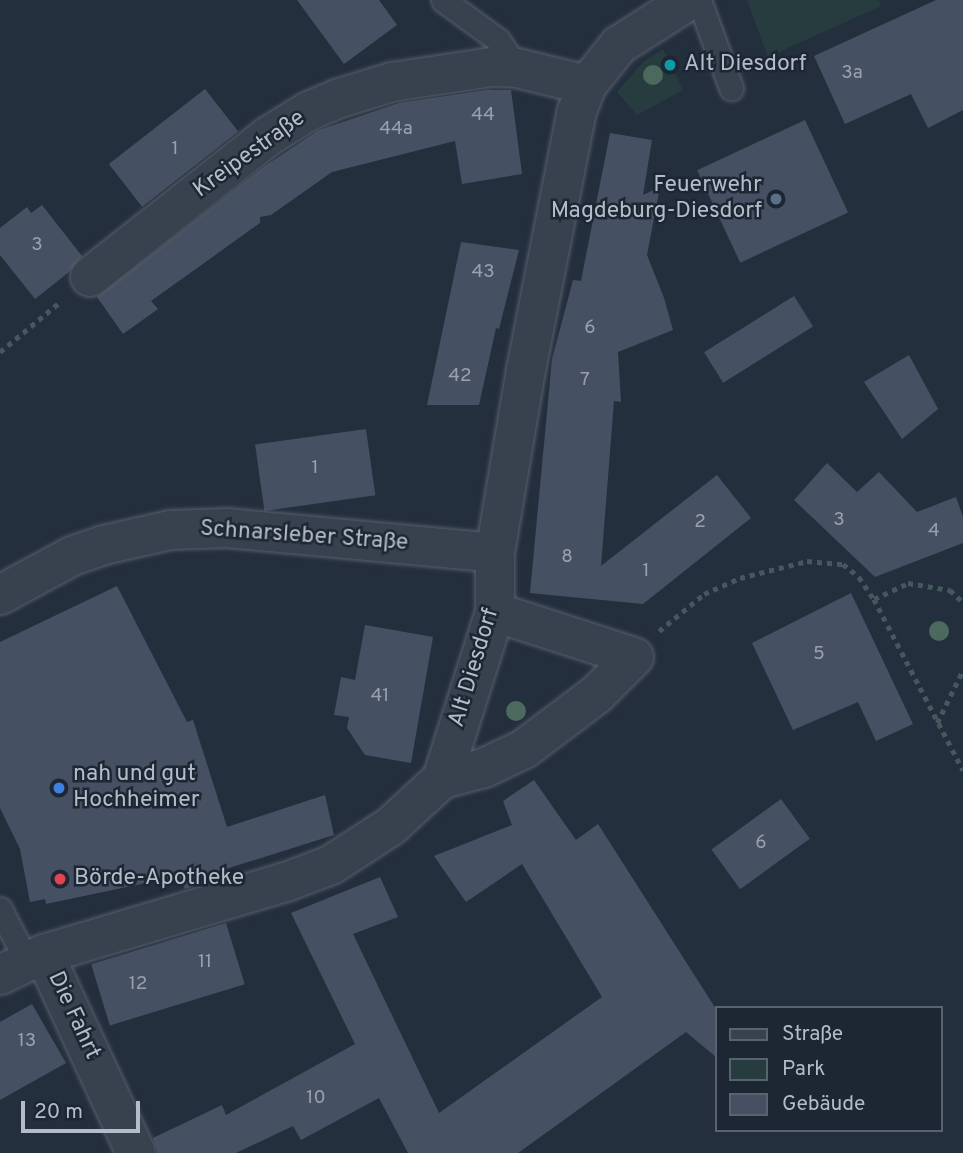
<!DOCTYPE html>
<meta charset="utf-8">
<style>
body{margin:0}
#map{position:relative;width:963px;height:1153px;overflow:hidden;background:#242f3e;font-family:Overpass,sans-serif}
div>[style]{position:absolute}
.green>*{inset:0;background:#263c3f}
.building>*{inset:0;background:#455162;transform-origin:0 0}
.path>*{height:4.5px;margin-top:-2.25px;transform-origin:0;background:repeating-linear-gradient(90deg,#44595c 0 5px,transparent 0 10px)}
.roads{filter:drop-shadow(0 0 2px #565f6c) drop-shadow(0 0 2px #565f6c)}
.lane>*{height:23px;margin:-11.5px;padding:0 11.5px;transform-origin:11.5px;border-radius:11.5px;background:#38414e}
.street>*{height:38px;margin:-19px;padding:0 19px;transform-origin:19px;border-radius:19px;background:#38414e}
.trees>*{width:20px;height:20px;margin:-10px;border-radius:50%;background:#4b6a5d}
.dots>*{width:19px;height:19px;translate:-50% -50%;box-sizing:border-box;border:4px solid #1d2633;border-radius:50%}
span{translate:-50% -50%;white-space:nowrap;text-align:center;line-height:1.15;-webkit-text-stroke:5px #1d2633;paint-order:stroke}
.number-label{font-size:19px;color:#98a1af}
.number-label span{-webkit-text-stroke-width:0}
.poi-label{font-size:23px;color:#b4bcc9}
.left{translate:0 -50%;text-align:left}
.right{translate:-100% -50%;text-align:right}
.street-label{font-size:23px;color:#b4bcc9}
.legend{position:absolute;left:715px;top:1006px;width:228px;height:126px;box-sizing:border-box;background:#1d2633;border:2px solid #59626f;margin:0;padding:9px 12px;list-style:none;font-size:21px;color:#b4bcc9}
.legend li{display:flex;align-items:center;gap:14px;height:35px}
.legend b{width:35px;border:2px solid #59626f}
.scale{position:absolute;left:21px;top:1101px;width:119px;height:32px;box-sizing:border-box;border:4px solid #b4bcc9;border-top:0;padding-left:9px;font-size:21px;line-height:24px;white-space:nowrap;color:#b4bcc9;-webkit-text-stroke:5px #1d2633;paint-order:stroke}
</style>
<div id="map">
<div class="green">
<i style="clip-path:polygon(747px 0,878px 0,881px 6px,768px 57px)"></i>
<i style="clip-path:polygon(663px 49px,683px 90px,637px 115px,617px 92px,644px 61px)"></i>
</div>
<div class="building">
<i style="clip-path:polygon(297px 0,379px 0,397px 25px,344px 64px)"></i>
<i style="clip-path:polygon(936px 0,963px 0,963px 110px,928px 128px,911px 94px,845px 124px,814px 56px)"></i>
<i style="left:205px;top:89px;width:54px;height:122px;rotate:52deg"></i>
<i style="clip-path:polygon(487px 90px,511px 90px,522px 174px,462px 184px,455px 141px,332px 172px,271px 215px,260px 217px,260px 223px,151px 301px,158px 309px,123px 334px,97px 297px,265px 166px,319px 130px,399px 103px)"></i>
<i style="left:805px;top:120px;width:102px;height:119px;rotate:65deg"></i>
<i style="clip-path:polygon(610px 133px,652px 140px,643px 195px,660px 187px,647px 255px,664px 298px,673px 330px,618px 352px,621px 402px,614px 401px,601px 566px,717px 475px,751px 518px,643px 604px,530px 593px,552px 359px,573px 280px,581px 281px)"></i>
<i style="clip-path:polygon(42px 205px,82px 256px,69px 272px,35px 299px,0 255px,0 228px,27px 207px,31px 213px)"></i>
<i style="clip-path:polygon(461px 242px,519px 250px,499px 329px,496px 328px,479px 405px,427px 405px)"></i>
<i style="left:794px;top:296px;width:36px;height:106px;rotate:58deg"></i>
<i style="clip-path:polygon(909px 355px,938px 409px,902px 439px,864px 382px)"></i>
<i style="left:366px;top:429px;width:67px;height:112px;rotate:82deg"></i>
<i style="clip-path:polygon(827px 463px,857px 492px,879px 472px,917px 512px,956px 497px,963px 517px,963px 543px,875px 577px,794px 500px)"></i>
<i style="clip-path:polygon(117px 586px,187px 722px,193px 720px,227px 827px,325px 795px,334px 835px,210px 874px,212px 881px,185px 889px,179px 876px,46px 904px,45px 899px,30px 902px,20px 849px,0 808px,0 642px)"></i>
<i style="clip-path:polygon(851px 593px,913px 724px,876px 741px,858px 702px,793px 730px,752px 643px)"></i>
<i style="clip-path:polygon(365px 625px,433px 637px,411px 763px,365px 755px,347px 728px,349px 717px,334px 715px,341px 677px,355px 680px)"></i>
<i style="clip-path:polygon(534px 780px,576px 840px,598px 824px,716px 1009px,716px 1057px,686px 1032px,518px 1153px,408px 1153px,379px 1098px,301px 1140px,293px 1126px,236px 1153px,158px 1153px,153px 1138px,222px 1105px,226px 1115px,355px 1044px,291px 913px,380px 877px,398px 917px,353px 934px,439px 1113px,602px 997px,522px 864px,466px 902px,434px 856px,512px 825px,503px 801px)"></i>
<i style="left:781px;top:799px;width:49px;height:86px;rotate:54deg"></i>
<i style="left:226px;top:923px;width:64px;height:141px;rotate:73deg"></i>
<i style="clip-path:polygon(32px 1004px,66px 1063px,0 1100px,0 1022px)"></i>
</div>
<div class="path">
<i style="left:0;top:352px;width:78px;rotate:-39.8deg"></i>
<i style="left:874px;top:599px;width:38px;rotate:-25deg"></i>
<i style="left:908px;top:583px;width:43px;rotate:9.5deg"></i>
<i style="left:950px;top:590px;width:18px;rotate:43deg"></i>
<i style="left:659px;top:631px;width:58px;rotate:-39.4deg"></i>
<i style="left:704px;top:594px;width:39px;rotate:-24deg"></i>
<i style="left:740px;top:578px;width:69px;rotate:-14.2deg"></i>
<i style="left:807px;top:561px;width:36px;rotate:5deg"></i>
<i style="left:843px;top:564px;width:21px;rotate:39deg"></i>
<i style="left:859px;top:577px;width:27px;rotate:56deg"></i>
<i style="left:874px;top:599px;width:193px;rotate:62.5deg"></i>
<i style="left:937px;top:723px;width:59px;rotate:-63.9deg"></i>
</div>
<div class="roads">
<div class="lane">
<i style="left:443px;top:0;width:68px;rotate:36deg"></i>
<i style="left:498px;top:40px;width:34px;rotate:56deg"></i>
<i style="left:699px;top:0;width:94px;rotate:70deg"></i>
<i style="left:0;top:909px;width:59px;rotate:63deg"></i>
</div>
<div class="street">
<i style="left:90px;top:277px;width:226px;rotate:-38.3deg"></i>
<i style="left:267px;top:137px;width:49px;rotate:-31.8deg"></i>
<i style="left:309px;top:111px;width:30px;rotate:-23deg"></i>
<i style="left:337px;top:99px;width:58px;rotate:-17.2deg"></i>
<i style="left:392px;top:82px;width:101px;rotate:-8.5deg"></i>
<i style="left:492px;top:67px;width:25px;rotate:2deg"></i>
<i style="left:517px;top:68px;width:72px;rotate:13.7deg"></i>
<i style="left:0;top:595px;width:82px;rotate:-28.4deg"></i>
<i style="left:72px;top:556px;width:34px;rotate:-19deg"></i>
<i style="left:104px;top:545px;width:68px;rotate:-12.8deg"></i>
<i style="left:170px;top:530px;width:57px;rotate:-2deg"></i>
<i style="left:227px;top:528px;width:269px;rotate:5.3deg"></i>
<i style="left:442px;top:779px;width:43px;rotate:-14.7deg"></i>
<i style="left:484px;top:768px;width:44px;rotate:-25.4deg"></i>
<i style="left:524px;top:749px;width:91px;rotate:-37deg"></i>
<i style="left:597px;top:694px;width:52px;rotate:-45deg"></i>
<i style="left:634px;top:657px;width:146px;rotate:-162.1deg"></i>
<i style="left:44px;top:954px;width:219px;rotate:65.2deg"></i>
<i style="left:0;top:975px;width:49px;rotate:-25.5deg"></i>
<i style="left:44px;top:954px;width:252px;rotate:-16.6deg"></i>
<i style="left:286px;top:882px;width:48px;rotate:-20.7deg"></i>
<i style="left:331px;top:865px;width:72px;rotate:-33deg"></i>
<i style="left:391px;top:826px;width:69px;rotate:-42.7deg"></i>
<i style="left:442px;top:779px;width:175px;rotate:-72.4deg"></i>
<i style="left:495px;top:612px;width:59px;rotate:-90deg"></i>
<i style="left:495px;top:553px;width:186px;rotate:-80.4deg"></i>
<i style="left:526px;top:370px;width:264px;rotate:-78.9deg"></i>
<i style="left:577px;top:111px;width:28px;rotate:-69deg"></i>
<i style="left:587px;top:85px;width:51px;rotate:-51.3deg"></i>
<i style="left:619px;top:45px;width:84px;rotate:-32.4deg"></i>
</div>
</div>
<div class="trees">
<i style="left:653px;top:75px"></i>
<i style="left:939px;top:631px"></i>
<i style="left:516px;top:711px"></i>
</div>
<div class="dots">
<i style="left:670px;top:65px;background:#0f9aa8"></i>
<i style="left:776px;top:199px;background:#5c6f8a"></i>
<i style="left:59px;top:788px;background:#3f7fe0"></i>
<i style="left:60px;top:879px;background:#e0444e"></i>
</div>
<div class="number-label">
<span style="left:852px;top:74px">3a</span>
<span style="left:483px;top:116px">44</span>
<span style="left:396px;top:130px">44a</span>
<span style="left:175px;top:150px">1</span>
<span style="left:37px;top:246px">3</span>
<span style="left:483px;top:273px">43</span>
<span style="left:590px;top:329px">6</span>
<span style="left:460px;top:377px">42</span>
<span style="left:585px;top:381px">7</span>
<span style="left:315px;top:469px">1</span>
<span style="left:839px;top:521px">3</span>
<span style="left:700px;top:523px">2</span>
<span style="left:934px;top:532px">4</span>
<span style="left:567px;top:558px">8</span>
<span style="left:646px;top:572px">1</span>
<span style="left:819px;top:655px">5</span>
<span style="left:380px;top:697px">41</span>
<span style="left:761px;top:844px">6</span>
<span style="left:205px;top:963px">11</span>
<span style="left:138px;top:985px">12</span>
<span style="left:27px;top:1042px">13</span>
<span style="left:316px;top:1099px">10</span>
</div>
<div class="poi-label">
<span class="left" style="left:684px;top:65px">Alt Diesdorf</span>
<span class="right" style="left:762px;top:199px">Feuerwehr<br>Magdeburg-Diesdorf</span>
<span class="left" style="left:73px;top:788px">nah und gut<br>Hochheimer</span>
<span class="left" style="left:74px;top:879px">Börde-Apotheke</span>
</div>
<div class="street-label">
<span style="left:250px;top:155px;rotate:-36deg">Kreipestraße</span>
<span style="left:304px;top:537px;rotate:4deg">Schnarsleber Straße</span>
<span style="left:475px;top:668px;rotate:-73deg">Alt Diesdorf</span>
<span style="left:73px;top:1016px;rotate:65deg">Die Fahrt</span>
</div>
<ul class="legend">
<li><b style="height:9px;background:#38414e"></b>Straße</li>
<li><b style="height:19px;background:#263c3f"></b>Park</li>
<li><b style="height:19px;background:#455162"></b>Gebäude</li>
</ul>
<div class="scale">20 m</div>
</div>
